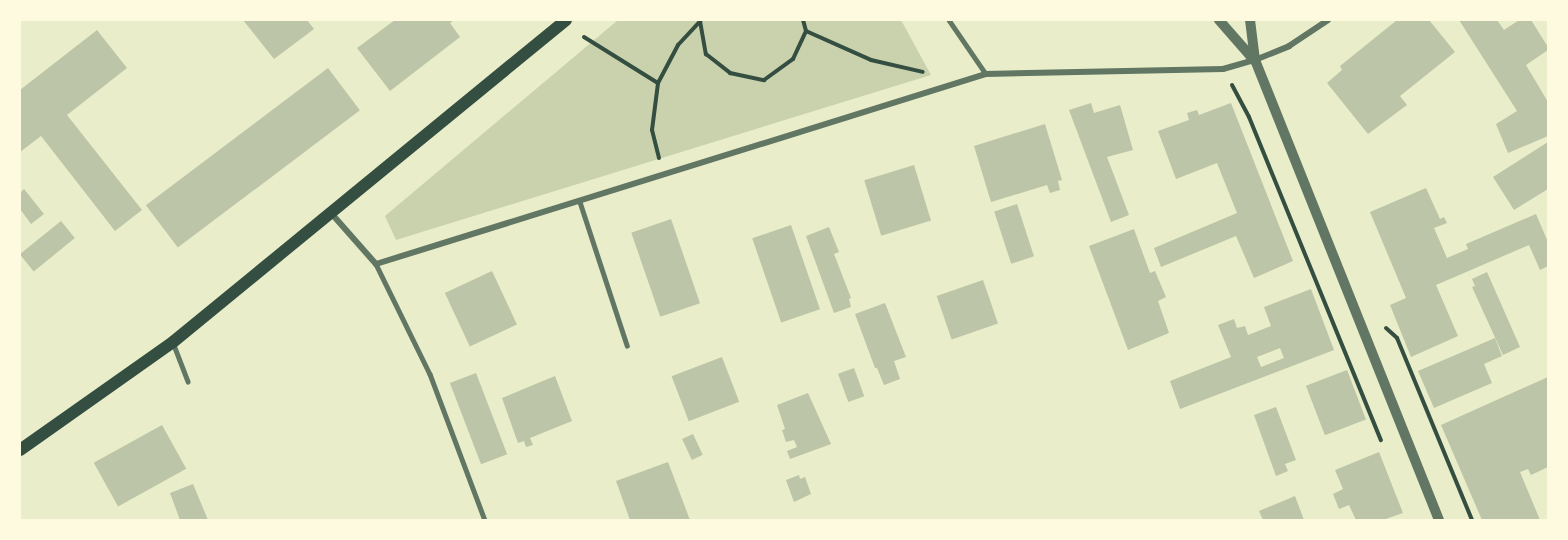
<!DOCTYPE html>
<style>
body{margin:0}
#map{position:relative;width:1568px;height:540px;overflow:hidden;background:#e9edc9;font-family:"Asap Condensed",sans-serif}
div>[style]{position:absolute}
.green>*{inset:0;background:#cad2ad}
.building>*{inset:0;background:#bcc5a7;transform-origin:0 0}
.path>*{height:4px;margin:-2px;padding:0 2px;transform-origin:2px;border-radius:2px;background:#344e41}
.service>*{height:4.5px;margin:-2.25px;padding:0 2.25px;transform-origin:2.25px;border-radius:2.25px;background:#617663}
.minor>*{height:6px;margin:-3px;padding:0 3px;transform-origin:3px;border-radius:3px;background:#617663}
.tertiary>*{height:10px;margin:-5px;padding:0 5px;transform-origin:5px;border-radius:5px;background:#617663}
.secondary>*{height:12px;margin:-6px;padding:0 6px;transform-origin:6px;border-radius:6px;background:#344e41}
span{translate:-50% -50%;white-space:nowrap;text-align:center;line-height:1.15;-webkit-text-stroke:5px #fefae0;paint-order:stroke}
.frame{position:absolute;inset:0;border:21px solid #fefae0;pointer-events:none}
</style>
<div id="map">
<div class="green">
<i style="clip-path:polygon(618px 20px,901px 20px,931px 75px,396px 240px,385px 216px)"></i>
</div>
<div class="building">
<i style="clip-path:polygon(243px 20px,307px 20px,314px 29px,274px 59px)"></i>
<i style="clip-path:polygon(395px 20px,454px 20px,450px 23px,460px 37px,390px 91px,357px 48px)"></i>
<i style="clip-path:polygon(1397px 20px,1429px 20px,1455px 52px,1400px 96px,1407px 105px,1368px 134px,1327px 83px,1342px 70px,1340px 66px)"></i>
<i style="clip-path:polygon(1459px 20px,1497px 20px,1504px 30px,1519px 20px,1531px 20px,1548px 47px,1548px 50px,1526px 65px,1548px 102px,1548px 136px,1508px 153px,1496px 124px,1517px 111px)"></i>
<i style="clip-path:polygon(97px 30px,127px 68px,67px 115px,142px 210px,115px 231px,41px 136px,20px 152px,20px 90px)"></i>
<i style="left:328px;top:68px;width:53px;height:228px;rotate:53deg"></i>
<i style="clip-path:polygon(1091px 103px,1094px 113px,1120px 105px,1133px 150px,1107px 157px,1129px 215px,1111px 222px,1069px 110px)"></i>
<i style="clip-path:polygon(1231px 103px,1293px 261px,1254px 278px,1236px 236px,1161px 267px,1154px 248px,1237px 213px,1217px 163px,1176px 179px,1158px 131px,1189px 120px,1187px 113px,1197px 110px,1199px 115px)"></i>
<i style="clip-path:polygon(1045px 124px,1062px 180px,1058px 181px,1060px 190px,1050px 193px,1047px 185px,991px 202px,974px 146px)"></i>
<i style="clip-path:polygon(1548px 142px,1548px 189px,1514px 210px,1493px 177px)"></i>
<i style="left:914px;top:165px;width:58px;height:52px;rotate:73deg"></i>
<i style="clip-path:polygon(1426px 188px,1440px 219px,1444px 217px,1447px 223px,1434px 228px,1447px 258px,1468px 249px,1466px 244px,1536px 214px,1548px 242px,1548px 266px,1540px 270px,1529px 245px,1436px 285px,1458px 336px,1411px 357px,1390px 305px,1406px 298px,1370px 212px)"></i>
<i style="clip-path:polygon(24px 189px,44px 214px,31px 224px,20px 209px,20px 193px)"></i>
<i style="left:1017px;top:204px;width:55px;height:24px;rotate:72deg"></i>
<i style="left:671px;top:219px;width:89px;height:42px;rotate:71deg"></i>
<i style="left:61px;top:221px;width:22px;height:53px;rotate:51deg"></i>
<i style="left:791px;top:225px;width:89px;height:41px;rotate:71deg"></i>
<i style="clip-path:polygon(829px 227px,839px 252px,834px 254px,851px 298px,849px 299px,851px 307px,834px 313px,806px 236px)"></i>
<i style="clip-path:polygon(1134px 229px,1150px 273px,1155px 271px,1166px 297px,1158px 301px,1169px 333px,1128px 350px,1089px 246px)"></i>
<i style="left:492px;top:271px;width:59px;height:52px;rotate:65deg"></i>
<i style="clip-path:polygon(1487px 272px,1520px 347px,1503px 355px,1472px 287px,1475px 286px,1472px 279px)"></i>
<i style="left:983px;top:280px;width:46px;height:49px;rotate:71deg"></i>
<i style="clip-path:polygon(evenodd,1311px 289px,1334px 350px,1180px 409px,1170px 381px,1231px 357px,1218px 325px,1234px 319px,1237px 328px,1245px 326px,1248px 335px,1271px 326px,1264px 307px,1311px 289px,1280px 348px,1284px 358px,1261px 367px,1257px 357px,1280px 348px)"></i>
<i style="clip-path:polygon(885px 303px,906px 357px,894px 361px,900px 379px,884px 385px,877px 368px,875px 368px,855px 314px)"></i>
<i style="clip-path:polygon(1495px 338px,1502px 356px,1484px 364px,1492px 383px,1434px 408px,1418px 371px)"></i>
<i style="left:722px;top:357px;width:48px;height:54px;rotate:69deg"></i>
<i style="left:854px;top:368px;width:30px;height:17px;rotate:70deg"></i>
<i style="left:1347px;top:370px;width:53px;height:44px;rotate:69deg"></i>
<i style="left:476px;top:373px;width:87px;height:28px;rotate:69deg"></i>
<i style="clip-path:polygon(555px 376px,572px 421px,530px 438px,533px 445px,526px 447px,524px 441px,518px 443px,502px 398px)"></i>
<i style="clip-path:polygon(1548px 377px,1548px 467px,1531px 475px,1528px 469px,1520px 472px,1540px 520px,1482px 520px,1441px 425px)"></i>
<i style="clip-path:polygon(808px 393px,831px 444px,790px 459px,787px 451px,797px 447px,794px 440px,786px 442px,782px 430px,785px 429px,777px 405px)"></i>
<i style="clip-path:polygon(1276px 407px,1296px 460px,1285px 464px,1288px 471px,1276px 476px,1254px 415px)"></i>
<i style="left:162px;top:425px;width:50px;height:78px;rotate:61deg"></i>
<i style="left:693px;top:434px;width:23px;height:12px;rotate:65deg"></i>
<i style="clip-path:polygon(1379px 452px,1403px 513px,1383px 520px,1356px 520px,1349px 505px,1339px 509px,1333px 494px,1343px 489px,1335px 470px)"></i>
<i style="clip-path:polygon(668px 462px,690px 520px,630px 520px,616px 481px)"></i>
<i style="clip-path:polygon(799px 475px,800px 479px,805px 477px,811px 494px,794px 502px,786px 480px)"></i>
<i style="clip-path:polygon(193px 484px,208px 520px,180px 520px,170px 493px)"></i>
<i style="clip-path:polygon(1295px 496px,1304px 520px,1263px 520px,1259px 511px)"></i>
</div>
<div class="path">
<i style="left:700px;top:21px;width:34px;rotate:80deg"></i>
<i style="left:706px;top:54px;width:31px;rotate:38deg"></i>
<i style="left:730px;top:73px;width:35px;rotate:12deg"></i>
<i style="left:764px;top:80px;width:36px;rotate:-36deg"></i>
<i style="left:793px;top:59px;width:31px;rotate:-65deg"></i>
<i style="left:806px;top:31px;width:11px;rotate:-105deg"></i>
<i style="left:806px;top:31px;width:71px;rotate:24deg"></i>
<i style="left:871px;top:60px;width:53px;rotate:13deg"></i>
<i style="left:584px;top:37px;width:87px;rotate:31.9deg"></i>
<i style="left:1232px;top:85px;width:36px;rotate:62deg"></i>
<i style="left:1249px;top:117px;width:349px;rotate:67.8deg"></i>
<i style="left:659px;top:158px;width:29px;rotate:-104deg"></i>
<i style="left:652px;top:130px;width:47px;rotate:-82.7deg"></i>
<i style="left:658px;top:83px;width:43px;rotate:-62.2deg"></i>
<i style="left:678px;top:45px;width:33px;rotate:-47deg"></i>
<i style="left:1386px;top:328px;width:15px;rotate:42deg"></i>
<i style="left:1397px;top:338px;width:197px;rotate:67.6deg"></i>
</div>
<div class="service">
<i style="left:949px;top:20px;width:65px;rotate:55.6deg"></i>
<i style="left:580px;top:202px;width:151px;rotate:71.8deg"></i>
<i style="left:376px;top:264px;width:123px;rotate:63.9deg"></i>
<i style="left:430px;top:374px;width:156px;rotate:69.4deg"></i>
<i style="left:174px;top:345px;width:39px;rotate:69deg"></i>
</div>
<div class="minor">
<i style="left:331px;top:213px;width:68px;rotate:48.6deg"></i>
<i style="left:376px;top:264px;width:639px;rotate:-17.3deg"></i>
<i style="left:986px;top:74px;width:237px;rotate:-1.2deg"></i>
<i style="left:1223px;top:69px;width:33px;rotate:-16deg"></i>
<i style="left:1255px;top:60px;width:37px;rotate:-22deg"></i>
<i style="left:1289px;top:46px;width:47px;rotate:-33.7deg"></i>
</div>
<div class="tertiary">
<i style="left:1219px;top:20px;width:53px;rotate:48.8deg"></i>
<i style="left:1250px;top:20px;width:40px;rotate:82.9deg"></i>
<i style="left:1255px;top:60px;width:495px;rotate:68.2deg"></i>
</div>
<div class="secondary">
<i style="left:20px;top:450px;width:187px;rotate:-35.2deg"></i>
<i style="left:173px;top:342px;width:508px;rotate:-39.33deg"></i>
</div>
<div class="frame"></div>
</div>
